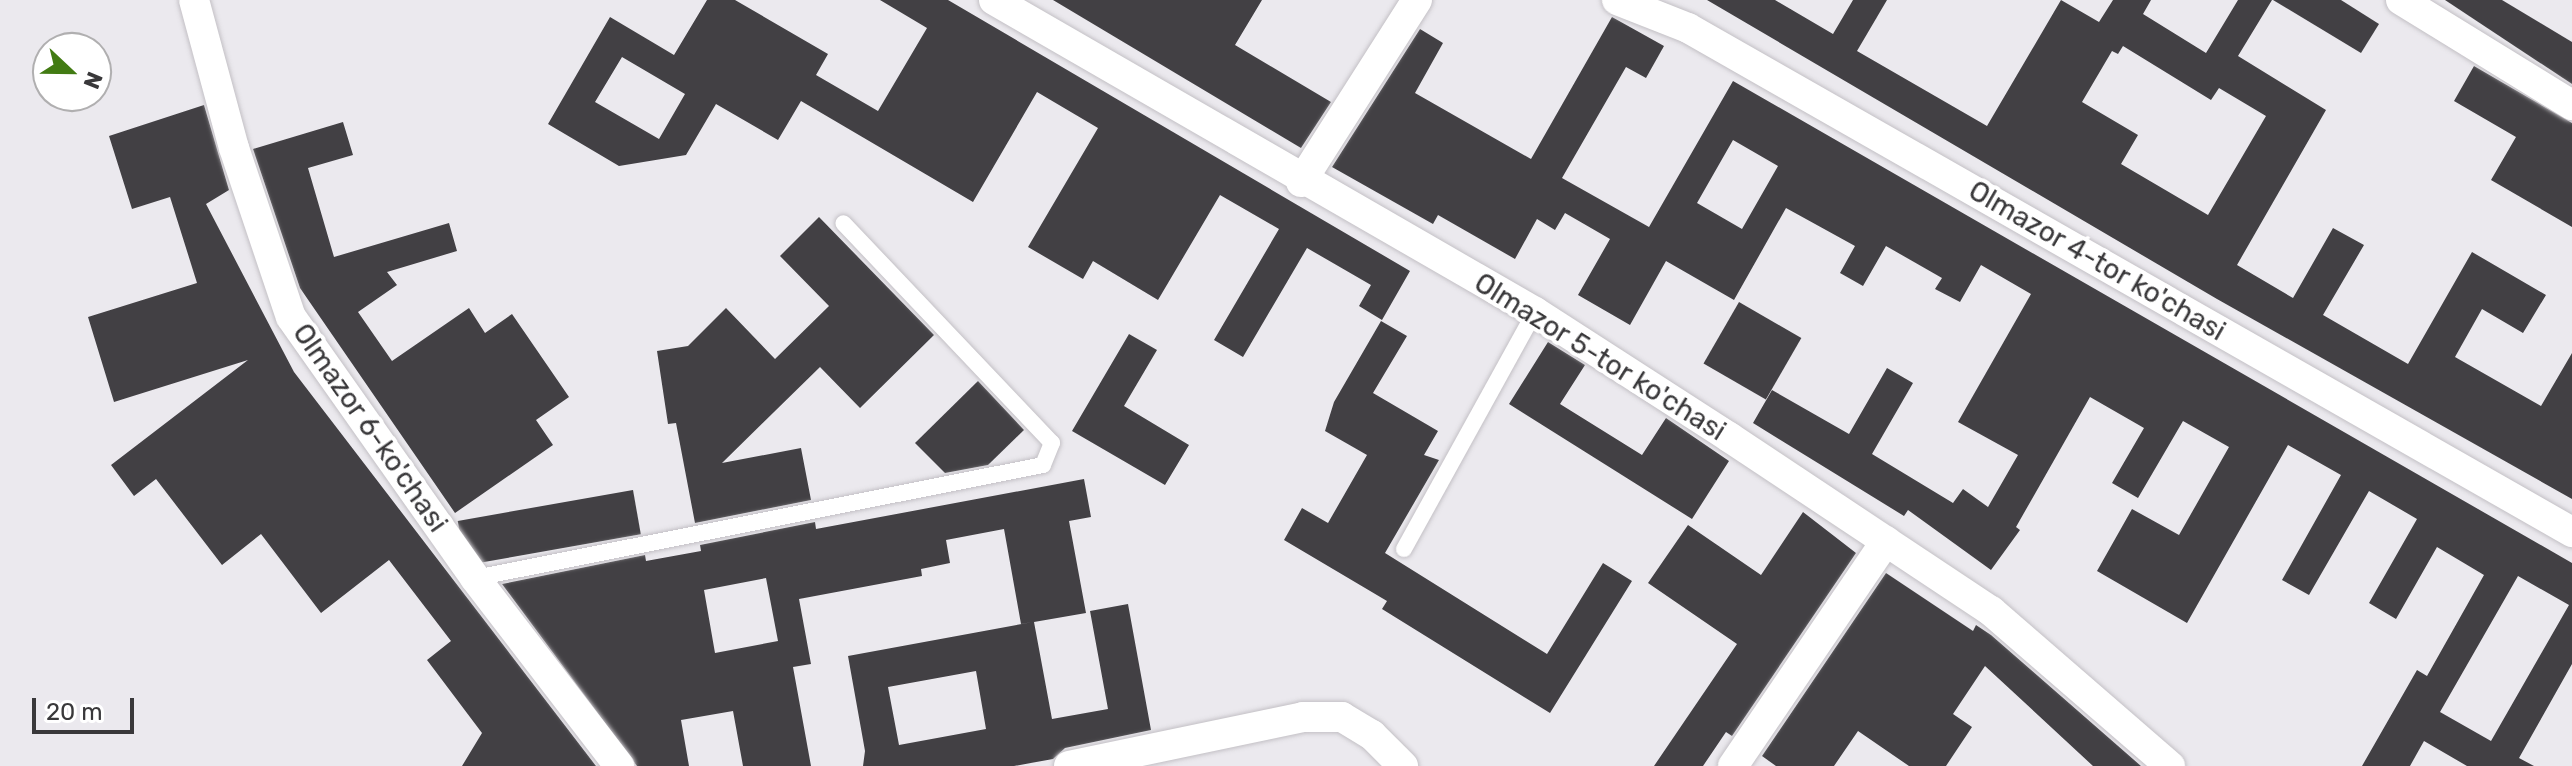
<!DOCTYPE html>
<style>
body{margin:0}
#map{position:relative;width:2572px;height:766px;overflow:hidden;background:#ebe9ee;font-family:Rubik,sans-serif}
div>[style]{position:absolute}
.building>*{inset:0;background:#424044;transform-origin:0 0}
.roads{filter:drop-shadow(0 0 2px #c3c0c5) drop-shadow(0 0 2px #c3c0c5)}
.lane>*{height:16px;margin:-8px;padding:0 8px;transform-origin:8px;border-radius:8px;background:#fff}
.street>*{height:30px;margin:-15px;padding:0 15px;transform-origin:15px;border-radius:15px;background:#fff}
span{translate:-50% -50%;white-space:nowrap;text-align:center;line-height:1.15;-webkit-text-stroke:8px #fff;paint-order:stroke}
.street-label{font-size:28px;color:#39383a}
.north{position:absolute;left:32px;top:32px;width:80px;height:80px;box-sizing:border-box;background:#fff;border:2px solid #b0afb0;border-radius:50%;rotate:112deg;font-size:22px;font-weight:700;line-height:32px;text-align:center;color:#39383a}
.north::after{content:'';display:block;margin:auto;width:28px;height:36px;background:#427b13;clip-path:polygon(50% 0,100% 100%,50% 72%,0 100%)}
.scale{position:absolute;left:32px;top:698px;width:102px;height:36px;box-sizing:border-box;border:4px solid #39383a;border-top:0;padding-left:10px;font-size:24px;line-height:28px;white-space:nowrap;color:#39383a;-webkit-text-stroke:6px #fff;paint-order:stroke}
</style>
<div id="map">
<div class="building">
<i style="clip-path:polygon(evenodd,707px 0,735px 0,828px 54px,816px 75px,878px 111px,927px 28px,880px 0,948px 0,1410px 271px,1382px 320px,1359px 306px,1371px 285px,1307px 248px,1243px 357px,1214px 340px,1279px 229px,1220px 195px,1158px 300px,1093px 261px,1083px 279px,1028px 247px,1098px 128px,1037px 92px,973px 202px,801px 101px,778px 140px,716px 104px,686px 155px,619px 166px,548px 124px,610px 17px,674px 55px,707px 0,622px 57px,685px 94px,659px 139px,595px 102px,622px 57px)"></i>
<i style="clip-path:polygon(1053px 0,1262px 0,1235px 45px,1331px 102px,1301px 148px)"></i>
<i style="clip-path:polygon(evenodd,1707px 0,1775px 0,1833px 34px,1853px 0,1887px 0,1857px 51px,1987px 126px,2061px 0,2099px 22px,2113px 0,2151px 0,2143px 14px,2206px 53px,2238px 0,2272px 0,2238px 56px,2326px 110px,2237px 265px,2293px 298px,2333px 228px,2364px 245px,2323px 315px,2408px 364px,2472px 252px,2546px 295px,2523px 333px,2482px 309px,2455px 357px,2541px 406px,2572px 353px,2572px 499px,2217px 299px,1707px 0,2123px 46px,2211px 100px,2219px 88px,2266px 116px,2208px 215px,2121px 164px,2138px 135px,2082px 102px,2112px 51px,2118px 54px,2123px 46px)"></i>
<i style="clip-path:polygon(2273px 0,2341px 0,2379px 24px,2361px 53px)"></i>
<i style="clip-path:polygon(2445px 0,2502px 0,2572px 42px,2572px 84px)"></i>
<i style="clip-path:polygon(evenodd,1612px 17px,1664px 46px,1646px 78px,1626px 67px,1562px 178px,1649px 227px,1733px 81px,2572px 563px,2572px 664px,2519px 758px,2534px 766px,2467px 766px,2424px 741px,2410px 766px,2362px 766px,2417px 670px,2427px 676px,2484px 575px,2437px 547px,2396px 619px,2369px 603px,2417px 519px,2369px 491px,2309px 595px,2282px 580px,2341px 475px,2288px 445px,2187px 623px,2097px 571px,2132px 509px,2179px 535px,2229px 447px,2183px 421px,2138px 498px,2112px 483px,2144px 428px,2090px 397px,2016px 527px,2020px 530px,1991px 570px,1908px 510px,1904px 516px,1753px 423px,1772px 390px,1849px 434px,1887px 368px,1913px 383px,1872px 454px,1953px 503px,1963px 489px,1988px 507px,2018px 455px,1958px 422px,2031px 294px,1981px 265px,1960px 302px,1935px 289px,1942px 278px,1886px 246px,1863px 286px,1840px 273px,1855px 246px,1786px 208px,1734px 300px,1666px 261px,1630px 325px,1578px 295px,1610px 239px,1565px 213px,1555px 230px,1537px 219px,1515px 259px,1438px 215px,1433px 224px,1332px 167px,1420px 29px,1443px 43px,1415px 93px,1531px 159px,1612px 17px,1733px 140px,1778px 166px,1742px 229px,1697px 203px,1733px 140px,1612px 17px,2518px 576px,2569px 605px,2491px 741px,2440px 712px,2518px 576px)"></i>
<i style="clip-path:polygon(2474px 66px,2572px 123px,2572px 227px,2491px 180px,2516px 137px,2454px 101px)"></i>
<i style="clip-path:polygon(204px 105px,229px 190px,206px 204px,294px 372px,596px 766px,462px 766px,482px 733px,427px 660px,451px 641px,389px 560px,321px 613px,261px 534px,222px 565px,156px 479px,134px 496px,111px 465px,248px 360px,114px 402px,88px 317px,197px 283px,170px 197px,132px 209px,109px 136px)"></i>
<i style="clip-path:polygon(343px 122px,353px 155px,308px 168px,334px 257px,449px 223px,457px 251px,387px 272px,397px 285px,358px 312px,392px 361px,469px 308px,485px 333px,512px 314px,569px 397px,536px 420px,553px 445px,455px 513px,300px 288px,253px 149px)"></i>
<i style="clip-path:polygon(819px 217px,934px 335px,860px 408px,820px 367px,722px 463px,801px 448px,811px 500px,695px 523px,676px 423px,668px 424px,657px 351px,688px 346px,726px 308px,775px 359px,829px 306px,780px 256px)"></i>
<i style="left:1739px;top:302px;width:72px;height:71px;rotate:30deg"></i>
<i style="clip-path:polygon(1381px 321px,1407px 336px,1373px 393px,1438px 431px,1424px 455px,1439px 460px,1385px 553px,1547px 654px,1603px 563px,1632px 581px,1550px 713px,1382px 609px,1387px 601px,1284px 540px,1302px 508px,1328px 523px,1367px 455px,1325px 431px,1334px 402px)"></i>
<i style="clip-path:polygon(1129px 334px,1157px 350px,1124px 406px,1189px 445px,1165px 485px,1072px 431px)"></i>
<i style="clip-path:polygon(1548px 342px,1585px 365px,1560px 404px,1642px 455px,1666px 418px,1729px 461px,1692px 519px,1509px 404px)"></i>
<i style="clip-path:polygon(978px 381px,1024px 430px,988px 465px,945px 473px,915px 443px)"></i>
<i style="clip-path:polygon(evenodd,1084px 479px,1091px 517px,1069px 521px,1086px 613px,1034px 622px,1052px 719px,1108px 709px,1090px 611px,1128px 604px,1151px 730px,1065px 748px,1053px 759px,1014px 766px,863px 766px,865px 751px,848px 656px,1033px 622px,1021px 624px,1004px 529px,946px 540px,950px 563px,921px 569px,922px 576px,799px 599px,811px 664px,793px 667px,811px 766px,743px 766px,733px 711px,681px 720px,689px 766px,637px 766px,502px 584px,645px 555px,646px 561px,701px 551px,700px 545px,815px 522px,816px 529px,1084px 479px,766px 578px,778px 641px,715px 653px,704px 590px,766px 578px,1084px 479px,976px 671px,986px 729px,899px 745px,888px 687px,976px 671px)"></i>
<i style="left:633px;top:490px;width:45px;height:178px;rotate:80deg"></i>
<i style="clip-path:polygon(1803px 512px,1856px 553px,1732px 736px,1726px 732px,1703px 766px,1654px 766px,1737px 644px,1648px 583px,1688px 525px,1761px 575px)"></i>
<i style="clip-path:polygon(1886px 573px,1973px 631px,1976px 625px,1991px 635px,2141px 766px,2093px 766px,1985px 666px,1953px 714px,1972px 727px,1946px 766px,1909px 766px,1858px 731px,1834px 766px,1776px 766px,1762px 756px)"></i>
</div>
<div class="roads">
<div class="lane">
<i style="left:1404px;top:549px;width:271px;rotate:-61.1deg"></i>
<i style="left:475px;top:578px;width:579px;rotate:-11.25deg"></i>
<i style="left:1043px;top:465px;width:24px;rotate:-68deg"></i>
<i style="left:1052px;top:443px;width:303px;rotate:-133.5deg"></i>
</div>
<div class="street">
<i style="left:194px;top:0;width:153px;rotate:74.9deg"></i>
<i style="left:234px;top:148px;width:178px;rotate:71.4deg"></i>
<i style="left:291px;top:317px;width:319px;rotate:54.8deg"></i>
<i style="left:475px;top:578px;width:237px;rotate:52.5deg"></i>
<i style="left:994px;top:0;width:625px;rotate:29.97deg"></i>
<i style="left:1535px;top:312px;width:231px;rotate:32.8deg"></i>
<i style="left:1729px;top:437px;width:315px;rotate:33.6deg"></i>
<i style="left:1991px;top:611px;width:237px;rotate:40.9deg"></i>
<i style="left:1617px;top:0;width:76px;rotate:21.5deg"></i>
<i style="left:1688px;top:28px;width:1018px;rotate:29.69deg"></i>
<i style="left:2401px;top:0;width:201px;rotate:31.6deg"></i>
<i style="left:1301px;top:182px;width:216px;rotate:-57.5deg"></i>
<i style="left:1069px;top:766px;width:239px;rotate:-11.8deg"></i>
<i style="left:1303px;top:717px;width:39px"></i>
<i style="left:1342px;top:717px;width:35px;rotate:31deg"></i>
<i style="left:1372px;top:735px;width:44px;rotate:45deg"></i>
<i style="left:1733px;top:766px;width:272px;rotate:-55.8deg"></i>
</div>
</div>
<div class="street-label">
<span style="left:2097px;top:261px;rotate:30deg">Olmazor 4-tor ko'chasi</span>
<span style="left:1600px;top:357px;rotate:32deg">Olmazor 5-tor ko'chasi</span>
<span style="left:370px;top:428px;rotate:55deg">Olmazor 6-ko'chasi</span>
</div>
<div class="north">N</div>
<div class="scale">20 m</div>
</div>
